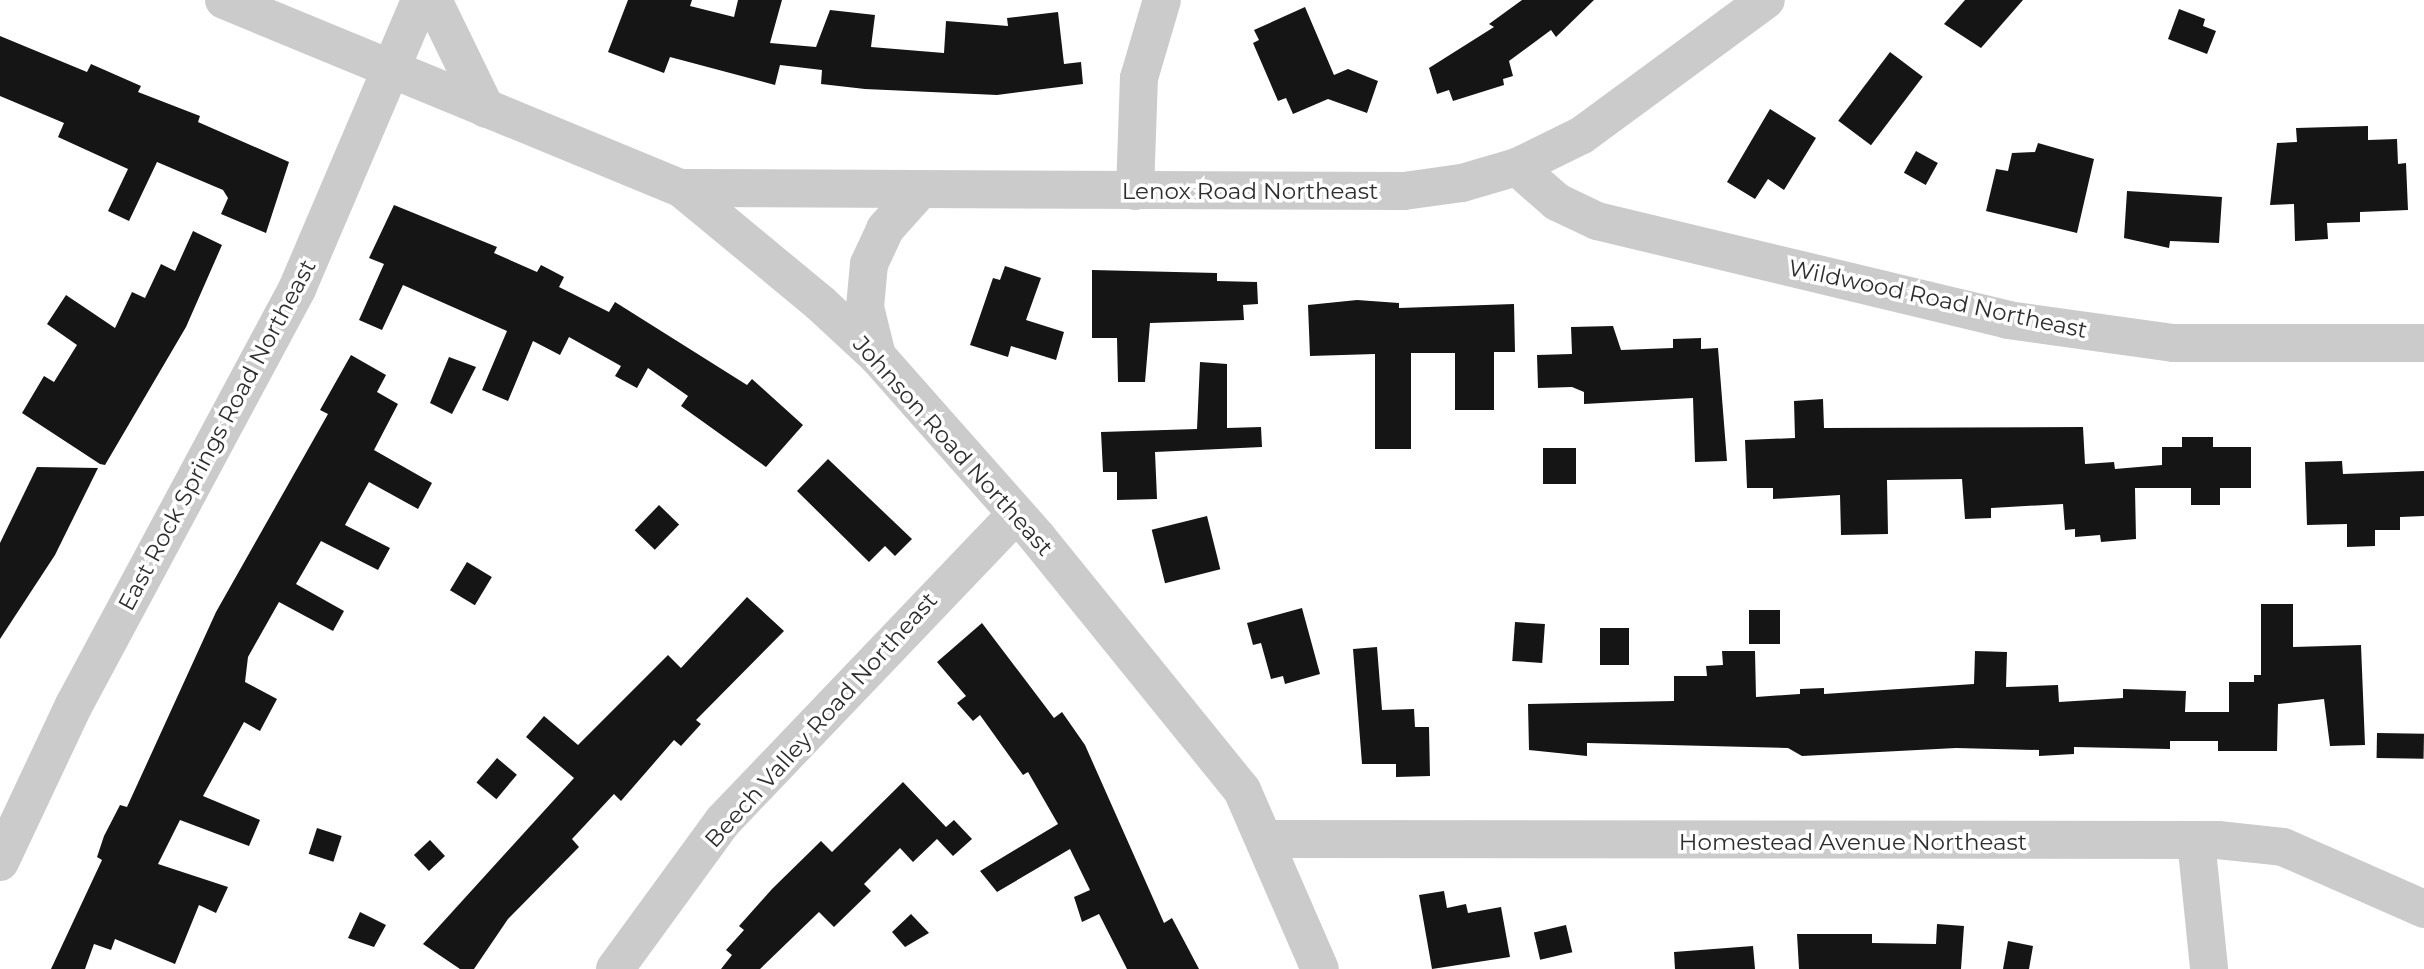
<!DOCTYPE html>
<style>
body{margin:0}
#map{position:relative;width:2424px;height:969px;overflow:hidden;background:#fff;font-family:Montserrat,sans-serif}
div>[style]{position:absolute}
.building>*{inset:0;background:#151515;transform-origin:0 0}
.minor>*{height:38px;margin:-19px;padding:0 19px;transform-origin:19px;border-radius:19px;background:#cbcbcb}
span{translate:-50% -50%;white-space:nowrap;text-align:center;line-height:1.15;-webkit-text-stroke:7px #fff;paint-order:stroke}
.street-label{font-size:23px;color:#2e2e2e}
</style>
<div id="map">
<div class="building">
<i style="clip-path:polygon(628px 0,692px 0,690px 6px,734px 17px,738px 0,782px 0,770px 43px,816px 47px,830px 10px,875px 15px,871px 47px,944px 53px,946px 21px,1008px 26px,1007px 18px,1058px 12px,1064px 64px,1081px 62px,1083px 84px,997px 95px,865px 89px,821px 84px,822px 70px,780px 65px,775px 85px,670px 57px,664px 73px,608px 52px)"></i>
<i style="clip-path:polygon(1522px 0,1594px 0,1556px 37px,1551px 30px,1509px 61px,1513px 76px,1503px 79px,1504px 85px,1453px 101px,1449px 90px,1437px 94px,1429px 68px,1494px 27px,1489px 24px)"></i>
<i style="clip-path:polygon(1965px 0,2023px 0,1981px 48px,1944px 24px)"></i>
<i style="clip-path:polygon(1305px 7px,1334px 75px,1348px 69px,1378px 81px,1367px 113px,1328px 99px,1293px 114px,1286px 98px,1278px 101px,1253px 43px,1259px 40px,1254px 30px)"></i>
<i style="clip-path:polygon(2179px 9px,2205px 19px,2203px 26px,2216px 31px,2207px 54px,2168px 39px)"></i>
<i style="clip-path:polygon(0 36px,87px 72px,91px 64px,141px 86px,138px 92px,200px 116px,198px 122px,289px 162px,266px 233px,221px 214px,228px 198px,223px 190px,157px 162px,129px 221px,108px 211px,128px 169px,58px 137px,64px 123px,0 96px)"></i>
<i style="left:1890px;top:52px;width:41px;height:86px;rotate:37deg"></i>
<i style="clip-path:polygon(1770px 109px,1816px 138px,1784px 190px,1768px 179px,1755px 199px,1727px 182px)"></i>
<i style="clip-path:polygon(2368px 126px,2368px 140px,2397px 139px,2398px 164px,2406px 163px,2408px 210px,2360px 212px,2360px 222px,2327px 223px,2328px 239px,2295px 241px,2294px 204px,2270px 205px,2277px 143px,2297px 142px,2296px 128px)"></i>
<i style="clip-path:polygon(2038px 143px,2094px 159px,2077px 233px,1986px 211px,1996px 169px,2008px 171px,2012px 153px,2035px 152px)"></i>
<i style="left:1916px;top:151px;width:25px;height:25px;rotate:29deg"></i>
<i style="clip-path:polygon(2127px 191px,2222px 197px,2219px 243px,2170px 241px,2169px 248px,2124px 238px)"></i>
<i style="clip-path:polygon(394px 205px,497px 247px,494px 253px,537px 272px,541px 265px,564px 277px,559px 287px,609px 312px,615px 302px,747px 385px,752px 379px,803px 425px,766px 467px,681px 406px,688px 396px,648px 368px,637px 388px,615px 376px,621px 366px,569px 337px,560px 355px,533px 341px,508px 401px,482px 390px,507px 331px,403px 285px,382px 330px,359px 320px,384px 264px,369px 258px)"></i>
<i style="clip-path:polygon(193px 231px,222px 245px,186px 327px,105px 465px,100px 464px,22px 413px,44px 376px,54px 382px,77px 345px,47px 324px,66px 295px,115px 328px,132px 292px,145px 298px,161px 264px,175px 271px)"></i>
<i style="clip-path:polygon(1005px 266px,1041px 278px,1026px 320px,1064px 332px,1056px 360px,1011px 346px,1008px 357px,970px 345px,993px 278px,1000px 280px)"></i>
<i style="clip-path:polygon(1092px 270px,1217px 273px,1217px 281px,1257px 282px,1258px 304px,1243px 305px,1244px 320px,1150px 323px,1145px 382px,1118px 382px,1117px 338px,1092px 338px)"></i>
<i style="clip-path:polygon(1357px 300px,1399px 303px,1399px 308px,1514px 304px,1515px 352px,1494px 352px,1494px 410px,1455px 410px,1455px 353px,1411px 353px,1411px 449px,1375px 449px,1375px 354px,1310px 356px,1308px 305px)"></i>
<i style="clip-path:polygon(1613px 326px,1621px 350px,1673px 348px,1673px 339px,1701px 338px,1701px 349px,1718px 348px,1727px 461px,1695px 462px,1693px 398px,1584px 404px,1584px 392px,1572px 387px,1538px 388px,1537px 355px,1572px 354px,1571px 327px)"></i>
<i style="clip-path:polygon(351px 355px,386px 375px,377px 392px,398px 404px,374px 450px,432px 483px,418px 509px,369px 482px,345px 525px,390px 548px,378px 570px,321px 541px,296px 584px,344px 611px,333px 631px,279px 602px,248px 657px,245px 682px,277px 699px,260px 731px,244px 722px,203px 796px,260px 820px,249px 846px,180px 820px,158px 864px,228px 887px,216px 913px,199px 905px,175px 964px,115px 939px,111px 950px,94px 944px,85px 969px,51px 969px,102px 860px,97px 857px,104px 836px,120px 805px,127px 807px,216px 612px,328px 414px,320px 410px)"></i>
<i style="clip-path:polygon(449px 357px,476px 367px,452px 414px,430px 403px)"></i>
<i style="clip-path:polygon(1200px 362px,1227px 364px,1227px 428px,1261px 427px,1262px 447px,1155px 452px,1157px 499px,1117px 500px,1117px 472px,1103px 472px,1101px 432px,1197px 429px)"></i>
<i style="clip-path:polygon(1823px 399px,1824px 428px,2083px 427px,2085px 464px,2114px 462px,2115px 469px,2162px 465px,2162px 447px,2182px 447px,2182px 437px,2213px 437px,2213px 447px,2251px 447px,2251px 488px,2220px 488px,2220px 505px,2191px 505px,2191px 488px,2135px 488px,2136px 539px,2101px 542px,2100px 535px,2075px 537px,2075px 529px,2065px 530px,2063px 504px,1991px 508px,1991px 518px,1965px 519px,1962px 479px,1887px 480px,1888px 534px,1841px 535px,1840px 495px,1773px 499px,1773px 488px,1747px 488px,1745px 440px,1795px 438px,1794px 401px)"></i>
<i style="left:1543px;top:448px;width:33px;height:36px"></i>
<i style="clip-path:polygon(828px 459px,912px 539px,895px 556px,885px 546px,869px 562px,797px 491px)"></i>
<i style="clip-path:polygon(2342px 461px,2343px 474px,2424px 471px,2424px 516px,2400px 517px,2400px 530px,2375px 530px,2375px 546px,2347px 547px,2347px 524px,2307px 525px,2305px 462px)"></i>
<i style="clip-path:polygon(37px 467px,98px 468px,55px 555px,0 639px,0 543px)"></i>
<i style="left:659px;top:505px;width:28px;height:35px;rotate:44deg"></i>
<i style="left:1207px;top:516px;width:55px;height:57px;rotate:76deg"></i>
<i style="left:467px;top:562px;width:29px;height:33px;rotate:31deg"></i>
<i style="clip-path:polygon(747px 597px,784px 631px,696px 720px,701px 724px,681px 746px,674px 740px,621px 801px,614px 794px,572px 839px,579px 847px,508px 919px,474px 969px,460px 969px,423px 944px,574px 778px,526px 737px,544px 716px,578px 745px,668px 655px,681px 668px)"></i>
<i style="clip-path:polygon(2261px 604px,2293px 604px,2293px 647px,2361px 645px,2365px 745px,2330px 746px,2324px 699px,2278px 704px,2277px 751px,2218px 751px,2218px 741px,2170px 741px,2170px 749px,2074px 747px,2074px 754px,2039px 756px,2039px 750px,1956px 748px,1802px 756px,1788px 748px,1587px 743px,1587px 756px,1529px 750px,1528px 704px,1674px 701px,1674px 676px,1707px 676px,1706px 666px,1723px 665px,1722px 651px,1755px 651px,1756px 697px,1800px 694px,1800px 689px,1824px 688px,1824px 694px,1974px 684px,1975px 651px,2007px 652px,2006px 687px,2058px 685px,2059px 702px,2123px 698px,2123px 689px,2186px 691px,2185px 712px,2229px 712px,2229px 682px,2254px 682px,2254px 675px,2261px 675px)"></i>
<i style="clip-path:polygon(1302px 608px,1320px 674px,1285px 684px,1283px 676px,1271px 679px,1261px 643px,1253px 645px,1247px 623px)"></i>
<i style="left:1749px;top:610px;width:31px;height:34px"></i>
<i style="left:1515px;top:622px;width:30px;height:39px;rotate:4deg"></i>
<i style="clip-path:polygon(982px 623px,1054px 718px,1062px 712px,1085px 745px,1164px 923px,1172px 918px,1199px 969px,1127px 969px,1099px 914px,1082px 922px,1074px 897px,1090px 890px,1070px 849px,997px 892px,980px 871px,1058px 824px,1028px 772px,1023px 775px,980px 715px,973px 721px,957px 703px,966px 696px,937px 662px)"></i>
<i style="left:1600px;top:628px;width:29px;height:37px"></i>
<i style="clip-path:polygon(1377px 647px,1382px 710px,1414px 709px,1415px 727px,1429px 727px,1430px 776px,1396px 777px,1396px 764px,1362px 764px,1353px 649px)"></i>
<i style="left:2377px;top:733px;width:47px;height:25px;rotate:1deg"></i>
<i style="left:497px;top:758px;width:26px;height:32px;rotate:40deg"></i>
<i style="clip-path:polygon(903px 782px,946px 827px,954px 820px,972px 839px,953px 856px,937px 839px,913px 862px,900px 848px,864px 884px,871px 891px,834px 927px,819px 912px,760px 969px,721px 969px,732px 955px,726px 950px,744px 930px,739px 926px,772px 889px,821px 841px,832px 852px)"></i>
<i style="left:317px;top:828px;width:26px;height:27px;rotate:18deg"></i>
<i style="left:430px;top:840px;width:22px;height:22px;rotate:47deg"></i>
<i style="clip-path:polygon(1444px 891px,1447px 908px,1466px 904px,1468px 913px,1501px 907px,1510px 957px,1432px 969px,1419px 895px)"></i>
<i style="clip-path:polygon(360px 912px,386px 925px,374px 947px,348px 938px)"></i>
<i style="clip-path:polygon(911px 914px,929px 933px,905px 947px,892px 932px)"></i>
<i style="clip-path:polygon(1937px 924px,1964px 926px,1961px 969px,1799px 969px,1797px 934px,1872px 934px,1872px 943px,1936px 944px)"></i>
<i style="left:1566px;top:925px;width:28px;height:33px;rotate:77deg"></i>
<i style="clip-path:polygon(2008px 941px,2033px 946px,2029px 969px,2003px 969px)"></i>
<i style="clip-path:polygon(1753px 946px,1755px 969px,1675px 969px,1674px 952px)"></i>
</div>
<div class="minor">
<i style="left:224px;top:0;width:494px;rotate:22.4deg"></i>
<i style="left:681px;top:188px;width:180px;rotate:39.6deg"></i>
<i style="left:820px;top:303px;width:78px;rotate:42.9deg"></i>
<i style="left:877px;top:356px;width:242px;rotate:48.5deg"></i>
<i style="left:1037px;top:537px;width:326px;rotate:51deg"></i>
<i style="left:1242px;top:790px;width:195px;rotate:66.5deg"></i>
<i style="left:433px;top:0;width:121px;rotate:64.1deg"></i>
<i style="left:1517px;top:167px;width:53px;rotate:41.2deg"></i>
<i style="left:1557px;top:202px;width:44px;rotate:25.4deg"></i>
<i style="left:1597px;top:221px;width:423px;rotate:13.5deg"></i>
<i style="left:2008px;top:320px;width:167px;rotate:7.9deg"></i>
<i style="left:2173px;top:343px;width:251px"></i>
<i style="left:681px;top:188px;width:723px;rotate:0.24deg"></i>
<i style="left:1404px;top:191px;width:59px;rotate:-7.9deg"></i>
<i style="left:1462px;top:183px;width:57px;rotate:-16.2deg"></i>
<i style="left:1517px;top:167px;width:72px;rotate:-26.2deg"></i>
<i style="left:1582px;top:135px;width:228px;rotate:-36.3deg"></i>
<i style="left:1135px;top:191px;width:113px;rotate:-88deg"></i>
<i style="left:1139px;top:78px;width:81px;rotate:-73.6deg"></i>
<i style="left:877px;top:356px;width:50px;rotate:-103.8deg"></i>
<i style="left:865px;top:307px;width:43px;rotate:-84.7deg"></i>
<i style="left:869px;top:264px;width:38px;rotate:-65deg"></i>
<i style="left:885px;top:229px;width:52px;rotate:-48.1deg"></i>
<i style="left:1269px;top:839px;width:949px;rotate:0.06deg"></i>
<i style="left:2218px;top:840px;width:65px;rotate:6.1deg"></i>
<i style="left:2283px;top:847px;width:154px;rotate:23.7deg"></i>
<i style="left:2196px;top:840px;width:130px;rotate:84.2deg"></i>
<i style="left:0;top:862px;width:174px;rotate:-64.8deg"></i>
<i style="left:74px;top:705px;width:472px;rotate:-61.8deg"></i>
<i style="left:297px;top:289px;width:314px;rotate:-66.9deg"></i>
<i style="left:615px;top:969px;width:183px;rotate:-53.9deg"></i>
<i style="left:723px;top:821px;width:422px;rotate:-46.3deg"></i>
</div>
<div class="street-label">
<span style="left:1250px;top:191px">Lenox Road Northeast</span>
<span style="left:1938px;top:299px;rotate:12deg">Wildwood Road Northeast</span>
<span style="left:217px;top:435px;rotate:-62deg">East Rock Springs Road Northeast</span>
<span style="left:953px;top:446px;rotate:48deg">Johnson Road Northeast</span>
<span style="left:821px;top:720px;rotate:-48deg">Beech Valley Road Northeast</span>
<span style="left:1853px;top:842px">Homestead Avenue Northeast</span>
</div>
</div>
